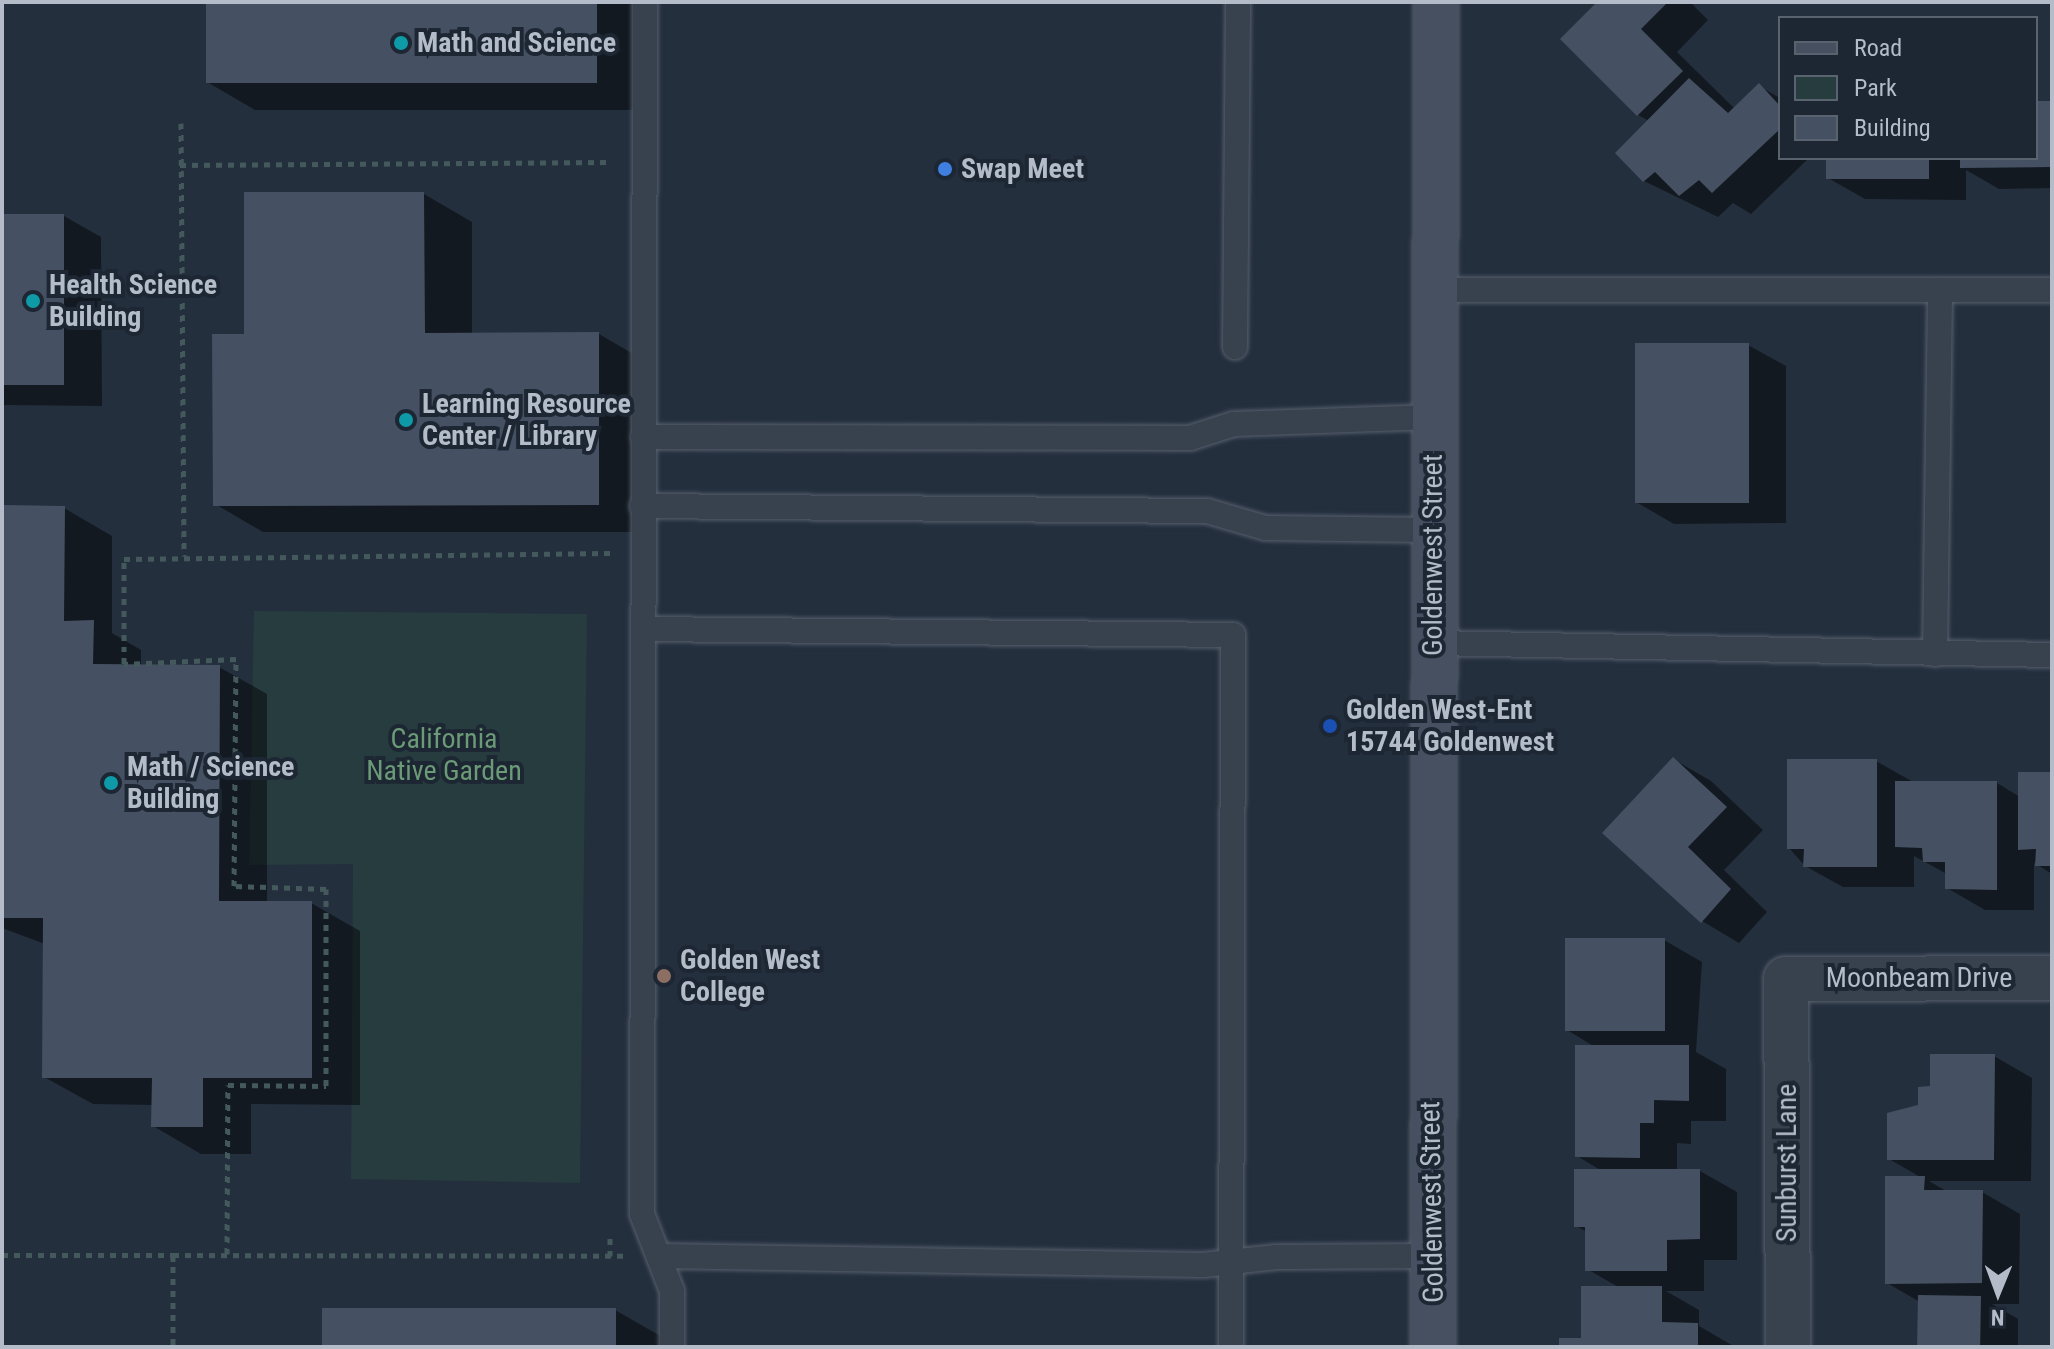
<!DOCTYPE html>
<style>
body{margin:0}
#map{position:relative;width:2054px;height:1349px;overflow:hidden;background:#242f3e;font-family:"Roboto Condensed",sans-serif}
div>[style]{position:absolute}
.green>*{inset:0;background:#263c3f}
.shadow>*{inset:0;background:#0007}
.building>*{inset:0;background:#455162;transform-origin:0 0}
.path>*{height:5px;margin-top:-2.5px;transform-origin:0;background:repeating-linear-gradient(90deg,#44595c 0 6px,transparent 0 12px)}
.roads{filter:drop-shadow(0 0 2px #565f6c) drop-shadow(0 0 2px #565f6c)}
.service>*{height:24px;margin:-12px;padding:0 12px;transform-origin:12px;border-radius:12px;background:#38414e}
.minor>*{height:44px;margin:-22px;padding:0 22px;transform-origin:22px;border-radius:22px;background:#38414e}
.secondary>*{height:44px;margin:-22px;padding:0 22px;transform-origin:22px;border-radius:22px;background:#465061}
.dots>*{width:22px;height:22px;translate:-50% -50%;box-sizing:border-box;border:4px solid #1d2633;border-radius:50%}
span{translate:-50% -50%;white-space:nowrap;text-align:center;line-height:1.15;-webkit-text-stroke:8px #1d2633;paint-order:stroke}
.poi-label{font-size:28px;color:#b4bcc9;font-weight:700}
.left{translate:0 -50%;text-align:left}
.street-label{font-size:28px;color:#b4bcc9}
.park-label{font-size:28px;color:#6b9a76}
.frame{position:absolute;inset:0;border:4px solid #b4bcc9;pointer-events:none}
.legend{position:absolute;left:1778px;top:16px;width:260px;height:144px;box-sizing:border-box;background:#1d2633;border:2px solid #59626f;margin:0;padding:10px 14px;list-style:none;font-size:24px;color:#b4bcc9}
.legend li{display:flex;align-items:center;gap:16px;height:40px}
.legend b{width:40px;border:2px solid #59626f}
.north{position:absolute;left:1958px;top:1253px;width:80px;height:80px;-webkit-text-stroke:6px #1d2633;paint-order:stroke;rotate:181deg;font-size:22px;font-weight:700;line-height:32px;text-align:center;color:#b4bcc9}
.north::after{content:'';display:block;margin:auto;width:28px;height:36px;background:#b4bcc9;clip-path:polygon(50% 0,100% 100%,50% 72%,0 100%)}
</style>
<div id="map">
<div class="green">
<i style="clip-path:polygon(254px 611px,587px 614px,580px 1183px,351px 1179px,353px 864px,249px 865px)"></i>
</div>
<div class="shadow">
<i style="clip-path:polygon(208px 2px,644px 2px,645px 110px,255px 110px,207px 82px)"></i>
<i style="clip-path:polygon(1600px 2px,1690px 2px,1708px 20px,1677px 52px,1735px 109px,1759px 86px,1780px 98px,1780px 158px,1809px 158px,1751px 214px,1733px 203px,1718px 217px,1644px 181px,1649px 121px,1638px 115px)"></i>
<i style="clip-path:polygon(2036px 103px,2052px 104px,2052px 188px,1999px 189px,1966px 170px,1966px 200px,1865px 199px,1828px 178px,1828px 158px,2036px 158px)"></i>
<i style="clip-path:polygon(424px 194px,472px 222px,472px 334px,599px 334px,647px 362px,647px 532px,263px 532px,215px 504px,246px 336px)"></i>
<i style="clip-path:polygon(64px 216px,101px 237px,102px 406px,2px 405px,2px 219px)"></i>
<i style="clip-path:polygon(1748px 345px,1786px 366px,1786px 523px,1674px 524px,1636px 502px)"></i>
<i style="clip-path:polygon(2px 507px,64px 508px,112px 536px,112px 633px,141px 650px,141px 666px,219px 667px,267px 694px,267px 903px,311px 903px,360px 931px,360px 1105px,251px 1104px,251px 1154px,201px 1154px,153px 1126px,153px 1105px,93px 1104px,44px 1077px,45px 944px,2px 928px)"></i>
<i style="clip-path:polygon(1673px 759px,1711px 781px,1763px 830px,1724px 870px,1767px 912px,1739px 943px,1702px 921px,1605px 833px)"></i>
<i style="clip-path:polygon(1876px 761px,1915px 783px,1997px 783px,2020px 797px,2052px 774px,2052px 874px,2034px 863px,2034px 910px,1985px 910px,1947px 888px,1947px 874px,1914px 856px,1914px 887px,1843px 887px,1805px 866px,1789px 848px)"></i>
<i style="clip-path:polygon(1664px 940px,1702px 962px,1696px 1052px,1726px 1069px,1726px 1121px,1691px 1121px,1691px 1144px,1677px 1143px,1677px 1171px,1700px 1171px,1737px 1192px,1737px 1260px,1704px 1260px,1704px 1291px,1666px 1291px,1699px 1310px,1699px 1326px,1735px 1347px,1561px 1347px,1583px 1340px,1620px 1288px,1587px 1269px,1587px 1232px,1576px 1226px,1602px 1171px,1577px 1156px,1595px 1047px,1567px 1030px)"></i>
<i style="clip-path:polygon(1994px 1056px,2032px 1078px,2031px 1181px,1929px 1181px,1948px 1192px,1982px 1192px,2020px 1214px,2019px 1304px,1992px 1304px,2018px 1319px,2018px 1347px,1921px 1347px,1920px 1302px,1887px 1283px,1922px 1178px,1889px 1159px,1932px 1088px)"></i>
<i style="clip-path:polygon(615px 1310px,664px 1338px,664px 1347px,324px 1347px)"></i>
</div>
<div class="building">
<i style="left:206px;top:2px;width:391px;height:81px"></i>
<i style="clip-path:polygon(1597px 2px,1668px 2px,1641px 29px,1683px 71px,1637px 116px,1560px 39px)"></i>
<i style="clip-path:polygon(1689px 78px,1728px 113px,1759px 83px,1780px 106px,1780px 129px,1712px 193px,1699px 180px,1679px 196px,1655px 172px,1643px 182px,1615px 153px)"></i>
<i style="clip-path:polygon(2036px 101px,2052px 101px,2052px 167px,1960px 168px,1960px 158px,2036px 158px)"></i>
<i style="left:1826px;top:158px;width:103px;height:21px"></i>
<i style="clip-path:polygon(244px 192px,424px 192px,425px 333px,599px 332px,599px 505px,213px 506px,212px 334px,244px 334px)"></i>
<i style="left:64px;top:214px;width:171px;height:62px;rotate:90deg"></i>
<i style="left:1635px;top:343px;width:114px;height:160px"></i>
<i style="clip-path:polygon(2px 505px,65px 506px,64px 621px,94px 620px,93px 664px,220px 665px,219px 901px,312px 901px,312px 1078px,203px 1078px,203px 1127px,151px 1127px,152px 1078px,42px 1078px,43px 918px,2px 918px)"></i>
<i style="clip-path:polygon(1673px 757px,1727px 807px,1688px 847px,1731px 889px,1701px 923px,1602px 833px)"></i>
<i style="clip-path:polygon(1787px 759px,1877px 759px,1877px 867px,1803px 867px,1804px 849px,1787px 849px)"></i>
<i style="clip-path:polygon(2018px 772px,2052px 772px,2052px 866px,2035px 866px,2036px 849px,2018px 850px)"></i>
<i style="clip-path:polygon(1895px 781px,1997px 781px,1997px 890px,1945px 889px,1945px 862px,1923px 862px,1922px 848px,1895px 847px)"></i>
<i style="left:1565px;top:938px;width:100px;height:93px"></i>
<i style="clip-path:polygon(1575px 1045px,1689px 1045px,1689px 1101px,1654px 1100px,1654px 1123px,1640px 1123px,1640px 1158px,1575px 1157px)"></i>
<i style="clip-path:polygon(1930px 1054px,1995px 1054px,1994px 1160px,1887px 1160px,1887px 1113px,1918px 1105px,1918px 1087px,1930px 1086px)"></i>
<i style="clip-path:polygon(1574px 1169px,1700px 1169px,1700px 1239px,1667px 1240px,1667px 1271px,1585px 1271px,1585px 1227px,1574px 1227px)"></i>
<i style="clip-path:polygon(1885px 1176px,1925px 1176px,1924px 1190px,1983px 1190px,1982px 1283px,1885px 1284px)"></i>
<i style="clip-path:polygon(1581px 1286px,1662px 1286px,1662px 1322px,1698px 1323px,1698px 1347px,1559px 1347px,1559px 1338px,1581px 1338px)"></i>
<i style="left:1918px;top:1295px;width:63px;height:52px;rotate:1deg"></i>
<i style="left:616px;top:1308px;width:39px;height:294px;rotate:90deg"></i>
</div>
<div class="path">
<i style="left:181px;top:123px;width:433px;rotate:89.6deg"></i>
<i style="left:180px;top:165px;width:432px;rotate:-0.4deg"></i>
<i style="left:227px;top:1254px;width:169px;rotate:-89.7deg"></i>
<i style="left:228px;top:1085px;width:98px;rotate:0.6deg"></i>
<i style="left:326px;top:1086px;width:197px;rotate:-90deg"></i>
<i style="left:326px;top:889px;width:92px;rotate:-178.1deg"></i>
<i style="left:234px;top:886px;width:227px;rotate:-89.5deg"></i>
<i style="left:236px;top:659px;width:112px;rotate:177.4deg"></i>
<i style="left:124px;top:664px;width:105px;rotate:-90deg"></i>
<i style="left:124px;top:559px;width:487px;rotate:-0.7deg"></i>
<i style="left:2px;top:1255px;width:171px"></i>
<i style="left:173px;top:1255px;width:92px;rotate:90deg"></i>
<i style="left:173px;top:1255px;width:451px;rotate:0.1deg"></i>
<i style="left:610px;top:1256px;width:23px;rotate:-90deg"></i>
</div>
<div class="roads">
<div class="service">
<i style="left:645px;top:2px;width:1212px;rotate:90.14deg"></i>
<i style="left:642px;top:1214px;width:83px;rotate:68.7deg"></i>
<i style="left:672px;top:1291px;width:56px;rotate:90deg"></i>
<i style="left:1436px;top:290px;width:616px"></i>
<i style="left:1235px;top:347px;width:345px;rotate:-89.5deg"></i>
<i style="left:643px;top:437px;width:547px;rotate:0.1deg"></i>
<i style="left:1190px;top:438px;width:46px;rotate:-17.7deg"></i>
<i style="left:1234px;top:424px;width:200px;rotate:-2deg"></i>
<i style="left:642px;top:506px;width:565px;rotate:0.51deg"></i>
<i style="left:1207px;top:511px;width:61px;rotate:16.1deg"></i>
<i style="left:1266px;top:528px;width:167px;rotate:0.7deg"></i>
<i style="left:643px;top:629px;width:590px;rotate:0.58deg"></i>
<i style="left:1233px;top:635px;width:712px;rotate:90.16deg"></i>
<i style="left:1433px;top:643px;width:619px;rotate:1.11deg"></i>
<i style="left:1935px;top:654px;width:364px;rotate:-89.2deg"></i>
<i style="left:659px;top:1256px;width:544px;rotate:0.95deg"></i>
<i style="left:1203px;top:1265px;width:74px;rotate:-6.2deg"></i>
<i style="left:1277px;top:1257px;width:157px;rotate:-0.4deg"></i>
</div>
<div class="minor">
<i style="left:1788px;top:1347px;width:368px;rotate:-90.3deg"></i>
<i style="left:1786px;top:979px;width:266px;rotate:-0.2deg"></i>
</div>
<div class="secondary">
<i style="left:1433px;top:1347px;width:1345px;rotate:-89.87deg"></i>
</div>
</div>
<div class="dots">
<i style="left:401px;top:43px;background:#0f9aa8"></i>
<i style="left:945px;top:169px;background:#3f7fe0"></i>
<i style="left:33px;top:301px;background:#0f9aa8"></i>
<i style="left:406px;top:420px;background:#0f9aa8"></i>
<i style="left:1330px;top:726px;background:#1a4fb4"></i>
<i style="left:111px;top:783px;background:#0f9aa8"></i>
<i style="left:664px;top:976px;background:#8d6e63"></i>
</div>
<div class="poi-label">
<span class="left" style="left:417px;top:43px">Math and Science</span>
<span class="left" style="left:961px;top:169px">Swap Meet</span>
<span class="left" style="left:49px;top:301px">Health Science<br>Building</span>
<span class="left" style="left:422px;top:420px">Learning Resource<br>Center / Library</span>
<span class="left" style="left:1346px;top:726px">Golden West-Ent<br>15744 Goldenwest</span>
<span class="left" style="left:127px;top:783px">Math / Science<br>Building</span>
<span class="left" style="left:680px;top:976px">Golden West<br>College</span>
</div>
<div class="street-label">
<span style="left:1433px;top:555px;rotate:-90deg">Goldenwest Street</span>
<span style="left:1919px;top:978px">Moonbeam Drive</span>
<span style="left:1787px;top:1163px;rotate:-90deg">Sunburst Lane</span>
<span style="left:1432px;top:1202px;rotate:-91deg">Goldenwest Street</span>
</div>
<div class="park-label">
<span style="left:444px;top:755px">California<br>Native Garden</span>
</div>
<div class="frame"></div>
<ul class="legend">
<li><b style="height:10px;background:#465061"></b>Road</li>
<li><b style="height:22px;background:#263c3f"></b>Park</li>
<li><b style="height:22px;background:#455162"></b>Building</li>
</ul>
<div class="north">N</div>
</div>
